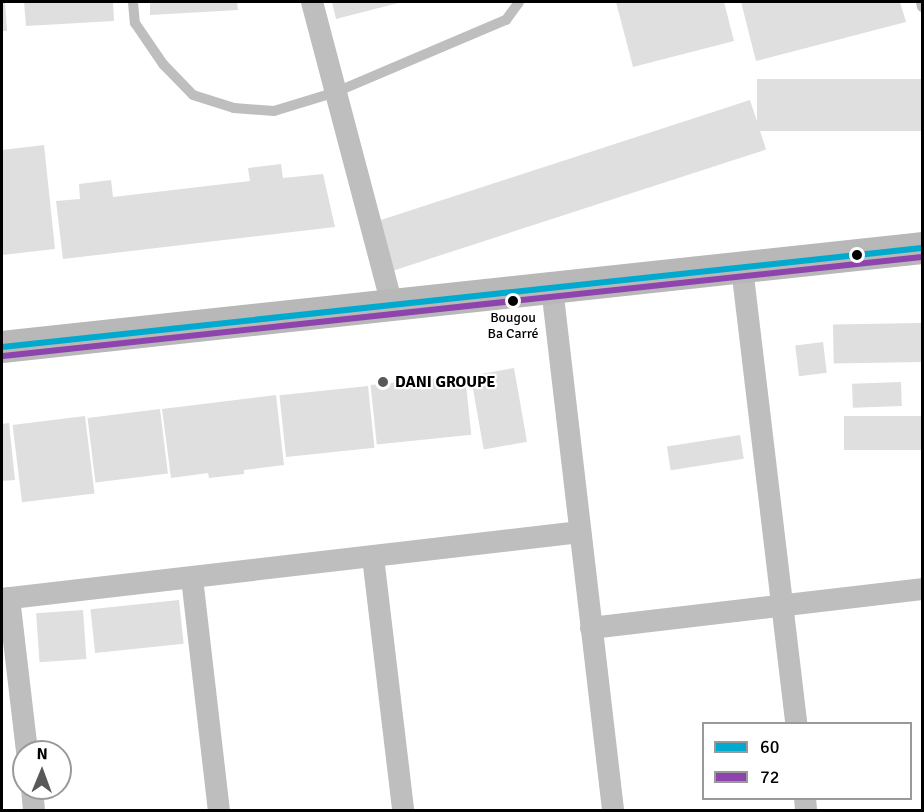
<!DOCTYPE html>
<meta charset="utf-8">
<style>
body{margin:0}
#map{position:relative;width:924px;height:812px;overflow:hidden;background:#fff;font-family:Signika,sans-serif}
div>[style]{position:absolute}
.building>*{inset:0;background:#dfdfdf;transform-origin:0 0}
.service>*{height:10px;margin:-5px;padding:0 5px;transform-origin:5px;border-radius:5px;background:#bebebe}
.minor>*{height:22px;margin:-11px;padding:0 11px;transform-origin:11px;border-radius:11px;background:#bebebe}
.secondary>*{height:32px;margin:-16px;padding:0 16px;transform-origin:16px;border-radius:16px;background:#b8b8b8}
.bus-1>*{height:6px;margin:-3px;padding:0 3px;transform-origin:3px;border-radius:3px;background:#00a9ce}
.bus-2>*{height:6px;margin:-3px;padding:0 3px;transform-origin:3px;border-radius:3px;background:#8e44ad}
.dots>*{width:16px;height:16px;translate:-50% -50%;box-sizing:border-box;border:3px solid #fff;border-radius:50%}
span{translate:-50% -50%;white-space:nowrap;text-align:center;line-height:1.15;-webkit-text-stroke:4.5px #fff;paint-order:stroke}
.bus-label{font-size:14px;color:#000}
.poi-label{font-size:16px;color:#000;font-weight:700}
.left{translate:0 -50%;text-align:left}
.frame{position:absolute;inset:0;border:3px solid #000;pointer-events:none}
.legend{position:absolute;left:702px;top:722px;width:210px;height:78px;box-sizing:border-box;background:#fff;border:2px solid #999;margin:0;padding:8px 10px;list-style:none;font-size:18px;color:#000}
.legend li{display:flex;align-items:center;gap:12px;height:30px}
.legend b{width:30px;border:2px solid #999}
.north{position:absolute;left:12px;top:740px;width:60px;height:60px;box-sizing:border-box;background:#fff;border:2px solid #999;border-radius:50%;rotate:1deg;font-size:16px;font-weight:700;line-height:24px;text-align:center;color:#000}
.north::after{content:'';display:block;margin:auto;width:21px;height:27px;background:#595959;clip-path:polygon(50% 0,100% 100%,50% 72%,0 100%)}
</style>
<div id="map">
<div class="building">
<i style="clip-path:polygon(2px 2px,5px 2px,7px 31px,2px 31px)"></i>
<i style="clip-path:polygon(24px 2px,113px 2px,114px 21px,26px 26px)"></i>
<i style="clip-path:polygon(150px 2px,237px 2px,238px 10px,150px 15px)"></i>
<i style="clip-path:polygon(332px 2px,402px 2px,336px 19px)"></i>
<i style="clip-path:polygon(616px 2px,724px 2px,734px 41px,633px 67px)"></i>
<i style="clip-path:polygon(741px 2px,900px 2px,906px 22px,756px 61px)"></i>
<i style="left:922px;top:79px;width:52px;height:165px;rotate:90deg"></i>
<i style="left:750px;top:100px;width:52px;height:393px;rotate:72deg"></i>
<i style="clip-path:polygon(44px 145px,55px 249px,2px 255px,2px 150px)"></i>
<i style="clip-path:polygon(281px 164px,283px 178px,323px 174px,335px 227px,63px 259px,56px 201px,80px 199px,79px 184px,111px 180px,113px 197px,250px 181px,248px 168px)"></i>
<i style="left:921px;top:323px;width:39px;height:88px;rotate:89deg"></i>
<i style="left:823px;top:342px;width:31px;height:28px;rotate:83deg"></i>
<i style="left:514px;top:368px;width:75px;height:44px;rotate:80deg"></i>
<i style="left:465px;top:375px;width:60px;height:95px;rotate:84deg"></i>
<i style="left:901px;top:382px;width:24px;height:49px;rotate:88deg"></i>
<i style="left:368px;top:386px;width:62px;height:89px;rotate:84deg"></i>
<i style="clip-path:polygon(276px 395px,284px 465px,244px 470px,244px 474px,209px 478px,208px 473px,171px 478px,162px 409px)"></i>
<i style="left:160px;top:409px;width:65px;height:73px;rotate:83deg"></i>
<i style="left:85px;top:416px;width:78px;height:73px;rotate:83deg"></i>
<i style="left:922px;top:416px;width:34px;height:78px;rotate:90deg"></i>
<i style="clip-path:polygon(9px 423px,15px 480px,2px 481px,2px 424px)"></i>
<i style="left:740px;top:435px;width:24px;height:74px;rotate:81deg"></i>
<i style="left:179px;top:600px;width:44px;height:89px;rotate:84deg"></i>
<i style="left:83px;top:610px;width:49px;height:47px;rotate:86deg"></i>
</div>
<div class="service">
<i style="left:133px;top:2px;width:21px;rotate:85deg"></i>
<i style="left:135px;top:23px;width:50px;rotate:55.7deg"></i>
<i style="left:163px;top:64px;width:43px;rotate:45.9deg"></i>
<i style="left:193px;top:95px;width:43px;rotate:17.6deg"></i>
<i style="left:234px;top:108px;width:40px;rotate:4.3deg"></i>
<i style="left:274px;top:111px;width:65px;rotate:-17deg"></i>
<i style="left:336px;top:92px;width:185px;rotate:-23deg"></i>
<i style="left:506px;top:20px;width:22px;rotate:-54deg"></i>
<i style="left:921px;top:2px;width:5px;rotate:79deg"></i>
</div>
<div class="minor">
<i style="left:312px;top:2px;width:313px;rotate:75.2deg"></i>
<i style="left:742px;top:268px;width:459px;rotate:83.2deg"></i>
<i style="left:552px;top:288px;width:526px;rotate:83.33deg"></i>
<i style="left:373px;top:557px;width:255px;rotate:83.2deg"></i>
<i style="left:192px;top:578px;width:234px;rotate:83.4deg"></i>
<i style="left:9px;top:598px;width:155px;rotate:83.3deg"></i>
<i style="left:2px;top:599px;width:582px;rotate:-6.61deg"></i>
<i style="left:591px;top:628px;width:333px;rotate:-6.7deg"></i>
<i style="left:32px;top:788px;width:22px;rotate:85deg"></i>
<i style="left:805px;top:798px;width:12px;rotate:85deg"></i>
</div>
<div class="secondary">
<i style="left:2px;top:347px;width:925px;rotate:-6.14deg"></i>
</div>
<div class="bus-1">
<i style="left:2px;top:347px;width:925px;rotate:-6.14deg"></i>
</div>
<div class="bus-2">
<i style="left:3px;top:356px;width:924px;rotate:-6.15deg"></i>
</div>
<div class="dots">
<i style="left:857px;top:255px;background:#000"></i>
<i style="left:513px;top:301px;background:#000"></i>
<i style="left:383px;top:382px;background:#595959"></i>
</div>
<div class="bus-label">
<span style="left:513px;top:326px">Bougou<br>Ba Carré</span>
</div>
<div class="poi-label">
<span class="left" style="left:395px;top:382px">DANI GROUPE</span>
</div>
<div class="frame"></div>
<ul class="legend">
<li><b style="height:8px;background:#00a9ce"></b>60</li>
<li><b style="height:8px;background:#8e44ad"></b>72</li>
</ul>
<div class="north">N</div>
</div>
